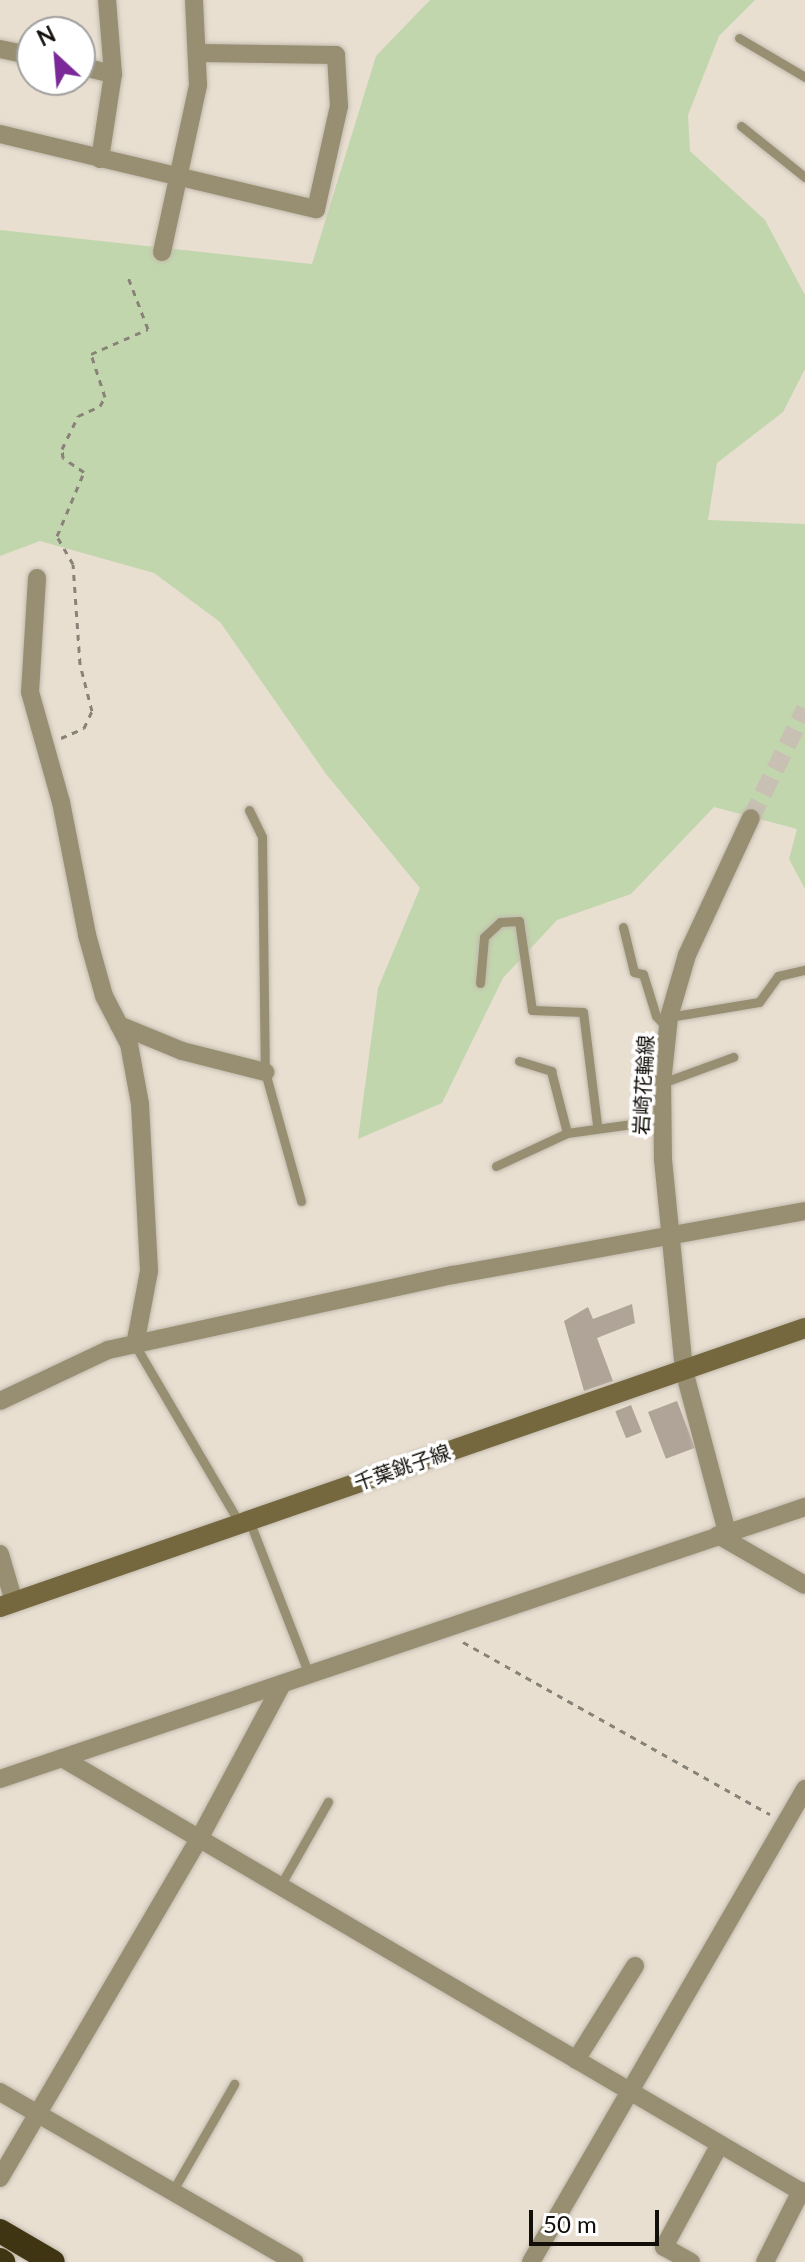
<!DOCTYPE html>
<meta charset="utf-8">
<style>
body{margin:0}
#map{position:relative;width:805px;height:2262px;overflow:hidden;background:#e8dfd1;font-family:Lato,"Noto Sans JP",sans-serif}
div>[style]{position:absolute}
.green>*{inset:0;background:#c2d6ae}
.building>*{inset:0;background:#b0a398;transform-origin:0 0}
.street-tunnel>*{height:18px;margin-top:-9px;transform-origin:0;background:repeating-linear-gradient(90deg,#c8c0b3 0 18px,transparent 0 27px)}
.path>*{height:3px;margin-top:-1.5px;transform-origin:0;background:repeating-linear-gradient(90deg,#898278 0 6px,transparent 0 12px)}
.roads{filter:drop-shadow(0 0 2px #c1baad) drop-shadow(0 0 2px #c1baad)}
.lane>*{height:9px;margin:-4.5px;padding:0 4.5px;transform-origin:4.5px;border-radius:4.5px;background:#988f73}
.street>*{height:18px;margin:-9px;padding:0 9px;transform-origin:9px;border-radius:9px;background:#988f73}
.secondary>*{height:20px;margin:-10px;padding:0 10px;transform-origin:10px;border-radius:10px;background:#75673e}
.highway>*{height:24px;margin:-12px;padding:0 12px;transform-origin:12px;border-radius:12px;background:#403512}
span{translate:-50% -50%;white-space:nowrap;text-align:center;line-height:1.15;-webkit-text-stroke:7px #fff;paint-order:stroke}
.street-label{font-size:20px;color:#120f0a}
.north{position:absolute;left:16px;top:16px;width:80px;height:80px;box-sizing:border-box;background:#fff;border:2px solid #a09f9d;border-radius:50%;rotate:334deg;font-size:22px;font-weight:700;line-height:32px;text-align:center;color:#120f0a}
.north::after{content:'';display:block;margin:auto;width:28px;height:36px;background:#7b2999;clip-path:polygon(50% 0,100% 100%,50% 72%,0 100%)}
.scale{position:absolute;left:529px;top:2210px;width:130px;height:36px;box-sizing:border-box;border:4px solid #120f0a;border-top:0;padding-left:10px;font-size:24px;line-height:28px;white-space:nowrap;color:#120f0a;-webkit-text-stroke:6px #fff;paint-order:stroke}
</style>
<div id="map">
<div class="green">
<i style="clip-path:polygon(430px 0,755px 0,719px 36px,688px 115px,690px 151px,765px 220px,805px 295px,805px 369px,783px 412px,717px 463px,708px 520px,805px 524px,805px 889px,789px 859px,797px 829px,714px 807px,631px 894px,557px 920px,503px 978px,442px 1103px,358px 1139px,378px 988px,420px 888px,326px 774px,220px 622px,154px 573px,40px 541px,0 556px,0 230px,312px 264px,376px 56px)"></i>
</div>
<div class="building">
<i style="clip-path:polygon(632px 1304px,635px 1323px,597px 1338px,613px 1381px,584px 1391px,564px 1321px,588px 1307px,593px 1319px)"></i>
<i style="left:677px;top:1401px;width:50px;height:31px;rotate:69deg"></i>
<i style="left:631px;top:1405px;width:29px;height:17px;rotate:68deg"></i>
</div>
<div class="street-tunnel">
<i style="left:751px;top:818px;width:122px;rotate:-63.6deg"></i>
</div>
<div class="path">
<i style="left:61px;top:738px;width:25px;rotate:-23deg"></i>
<i style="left:84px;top:728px;width:19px;rotate:-65deg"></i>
<i style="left:92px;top:711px;width:49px;rotate:-104.3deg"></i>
<i style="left:80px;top:664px;width:100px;rotate:-94deg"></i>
<i style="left:73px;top:564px;width:32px;rotate:-120deg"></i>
<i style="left:57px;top:536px;width:69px;rotate:-67.1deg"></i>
<i style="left:84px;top:472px;width:25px;rotate:-146deg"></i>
<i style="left:63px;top:458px;width:9px;rotate:-96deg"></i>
<i style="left:62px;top:449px;width:37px;rotate:-64deg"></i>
<i style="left:78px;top:416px;width:24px;rotate:-24deg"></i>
<i style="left:100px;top:406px;width:10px;rotate:-61deg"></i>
<i style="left:105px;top:397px;width:45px;rotate:-108deg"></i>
<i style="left:91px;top:354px;width:62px;rotate:-23.7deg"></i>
<i style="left:148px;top:329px;width:56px;rotate:-111deg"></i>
<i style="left:463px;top:1642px;width:352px;rotate:29.3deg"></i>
</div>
<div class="roads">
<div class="lane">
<i style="left:739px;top:38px;width:77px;rotate:30.6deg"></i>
<i style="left:741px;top:126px;width:82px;rotate:38.6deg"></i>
<i style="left:249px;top:810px;width:30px;rotate:64deg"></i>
<i style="left:262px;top:837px;width:235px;rotate:89.3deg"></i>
<i style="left:265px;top:1072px;width:134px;rotate:74.4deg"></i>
<i style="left:623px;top:927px;width:46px;rotate:76.3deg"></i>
<i style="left:634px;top:972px;width:9px;rotate:13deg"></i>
<i style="left:643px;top:974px;width:44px;rotate:72.8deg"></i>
<i style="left:656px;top:1016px;width:16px;rotate:47deg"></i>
<i style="left:480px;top:983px;width:46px;rotate:-85deg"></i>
<i style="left:484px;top:937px;width:22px;rotate:-43deg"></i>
<i style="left:500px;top:922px;width:19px;rotate:-3deg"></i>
<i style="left:519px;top:921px;width:90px;rotate:81.7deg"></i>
<i style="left:532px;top:1010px;width:51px;rotate:2.2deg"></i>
<i style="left:583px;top:1012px;width:114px;rotate:82.9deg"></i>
<i style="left:669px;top:1017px;width:91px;rotate:-9.5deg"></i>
<i style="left:759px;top:1002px;width:32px;rotate:-54deg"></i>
<i style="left:778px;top:976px;width:28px;rotate:-13deg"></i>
<i style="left:519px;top:1061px;width:34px;rotate:17deg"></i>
<i style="left:551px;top:1071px;width:64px;rotate:75.5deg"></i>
<i style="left:662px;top:1083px;width:76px;rotate:-20.1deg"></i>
<i style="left:496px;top:1166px;width:78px;rotate:-24.9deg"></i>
<i style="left:567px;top:1133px;width:95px;rotate:-7.9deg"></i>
<i style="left:135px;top:1345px;width:208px;rotate:59.6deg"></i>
<i style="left:249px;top:1520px;width:166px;rotate:68.8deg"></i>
<i style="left:280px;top:1886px;width:97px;rotate:-60.3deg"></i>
<i style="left:172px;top:2192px;width:125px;rotate:-60.1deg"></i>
</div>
<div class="street">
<i style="left:0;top:49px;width:33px;rotate:12deg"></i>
<i style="left:80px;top:66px;width:34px;rotate:14deg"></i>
<i style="left:0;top:134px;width:325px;rotate:13.4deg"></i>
<i style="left:316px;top:209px;width:106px;rotate:-77.4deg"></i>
<i style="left:339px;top:106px;width:51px;rotate:-93.4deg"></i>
<i style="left:336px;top:55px;width:136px;rotate:-179.2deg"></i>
<i style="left:100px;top:159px;width:86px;rotate:-81.3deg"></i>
<i style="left:113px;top:74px;width:74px;rotate:-94.6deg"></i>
<i style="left:162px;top:252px;width:171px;rotate:-77.8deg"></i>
<i style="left:198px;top:85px;width:85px;rotate:-92.7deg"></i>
<i style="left:37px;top:578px;width:114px;rotate:93.5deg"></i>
<i style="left:30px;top:692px;width:114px;rotate:74.3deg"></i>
<i style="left:61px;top:802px;width:136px;rotate:78.9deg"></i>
<i style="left:87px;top:935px;width:63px;rotate:74.4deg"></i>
<i style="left:104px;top:996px;width:54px;rotate:62.5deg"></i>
<i style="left:129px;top:1044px;width:61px;rotate:79.6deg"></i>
<i style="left:140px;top:1104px;width:167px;rotate:86.9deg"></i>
<i style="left:149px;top:1271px;width:75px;rotate:100.7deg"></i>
<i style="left:119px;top:1025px;width:68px;rotate:22.4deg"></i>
<i style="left:182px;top:1051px;width:86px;rotate:14.2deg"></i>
<i style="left:0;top:1401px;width:119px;rotate:-25.3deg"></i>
<i style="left:108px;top:1350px;width:353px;rotate:-12.3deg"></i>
<i style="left:453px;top:1275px;width:358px;rotate:-10.3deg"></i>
<i style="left:727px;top:1532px;width:168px;rotate:-104.9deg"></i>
<i style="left:684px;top:1370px;width:211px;rotate:-95.7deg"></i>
<i style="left:663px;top:1160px;width:77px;rotate:-90.7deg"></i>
<i style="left:662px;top:1083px;width:66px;rotate:-83.9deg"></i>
<i style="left:669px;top:1017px;width:65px;rotate:-73.8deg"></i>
<i style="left:687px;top:955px;width:151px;rotate:-65deg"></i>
<i style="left:718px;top:1535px;width:100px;rotate:29.9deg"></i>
<i style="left:0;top:1554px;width:50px;rotate:73.7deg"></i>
<i style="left:62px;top:1758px;width:861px;rotate:30.4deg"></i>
<i style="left:0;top:1779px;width:850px;rotate:-18.67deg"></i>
<i style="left:576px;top:2060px;width:111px;rotate:-57.9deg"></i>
<i style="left:0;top:2092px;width:340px;rotate:30deg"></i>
<i style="left:0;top:2178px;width:393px;rotate:-59.6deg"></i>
<i style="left:199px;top:1839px;width:176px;rotate:-61.8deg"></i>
<i style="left:531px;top:2262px;width:547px;rotate:-59.92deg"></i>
<i style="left:691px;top:2262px;width:31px;rotate:-151deg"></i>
<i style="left:664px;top:2247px;width:117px;rotate:-61.5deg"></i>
<i style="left:765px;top:2262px;width:80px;rotate:-63.1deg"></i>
</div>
<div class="secondary">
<i style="left:0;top:1607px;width:852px;rotate:-19.12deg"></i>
</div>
<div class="highway">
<i style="left:0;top:2231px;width:61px;rotate:30.3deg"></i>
<i style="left:0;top:2260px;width:4px;rotate:34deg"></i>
</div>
</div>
<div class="street-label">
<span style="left:643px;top:1085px;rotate:-87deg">岩崎花輪線</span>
<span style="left:402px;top:1467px;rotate:-19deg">千葉銚子線</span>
</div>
<div class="north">N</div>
<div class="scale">50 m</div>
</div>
